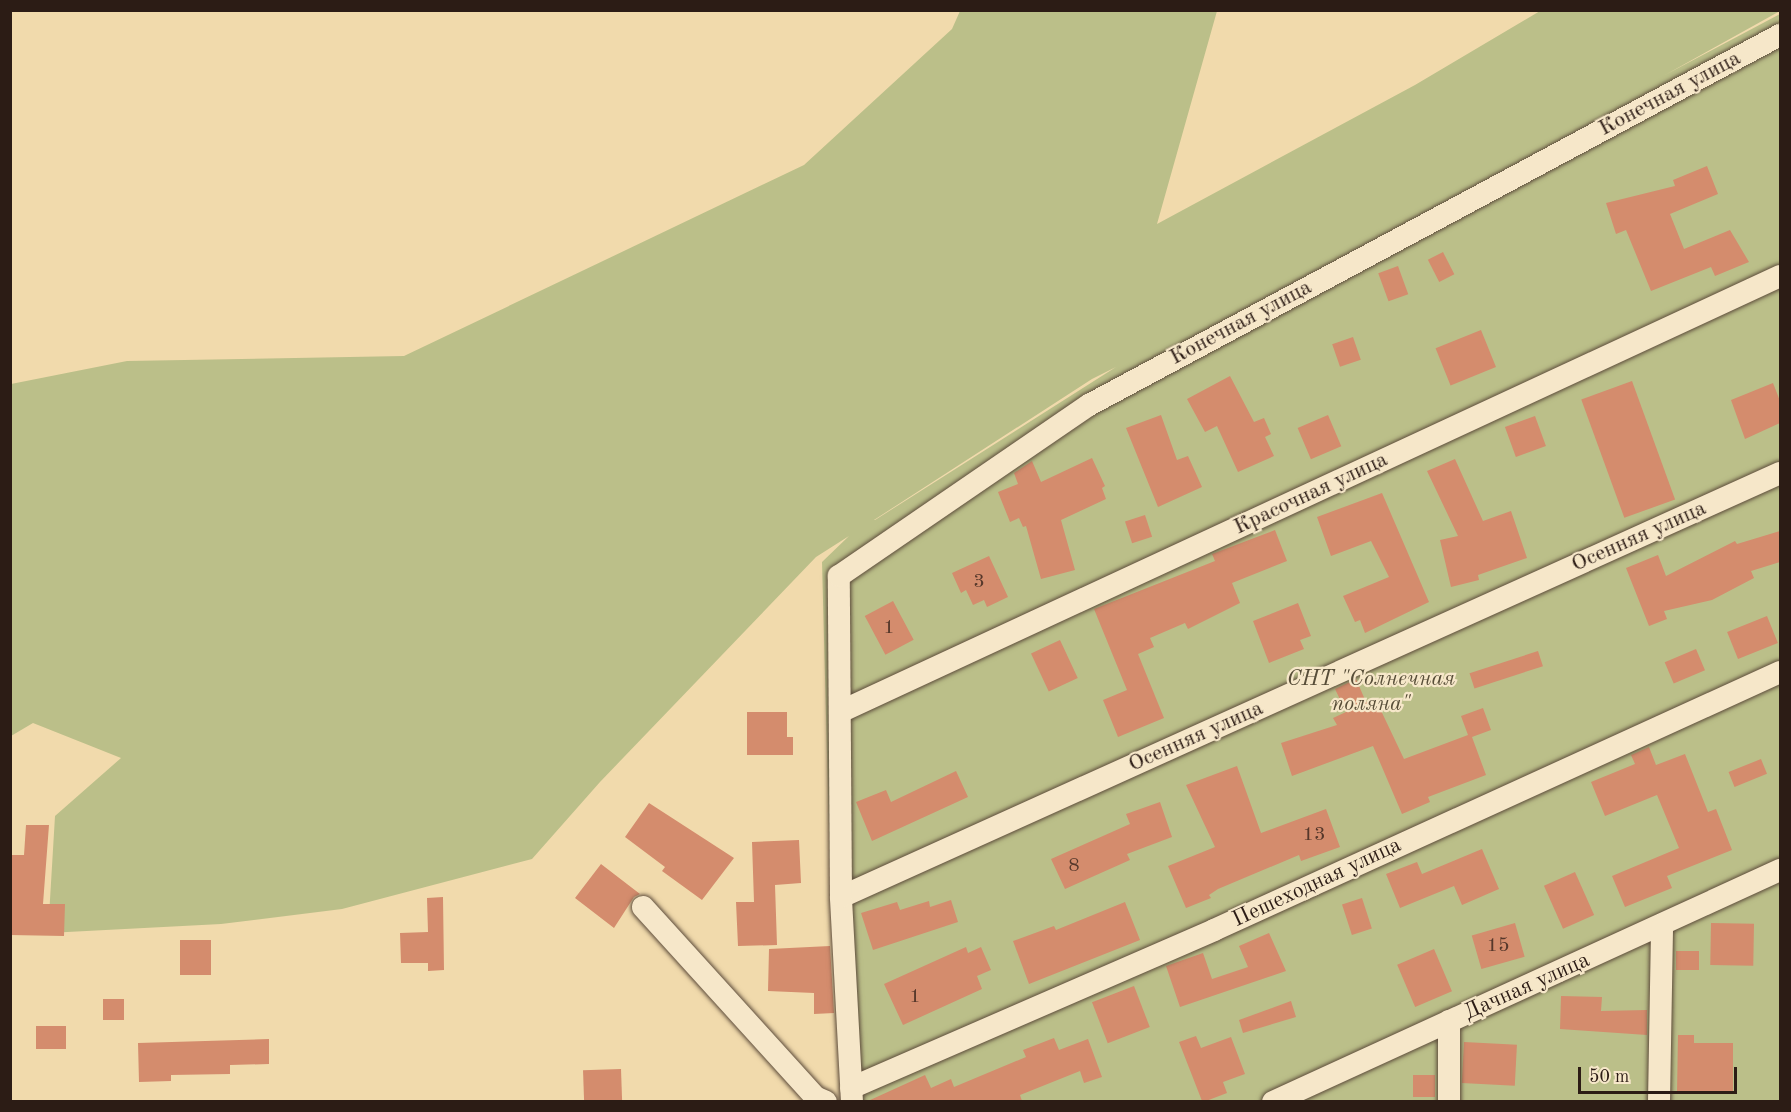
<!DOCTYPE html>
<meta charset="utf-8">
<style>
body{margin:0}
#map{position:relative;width:1791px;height:1112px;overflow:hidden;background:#f1daac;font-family:"Old Standard TT",serif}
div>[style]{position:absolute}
.green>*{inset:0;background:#bbbf89}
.building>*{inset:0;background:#d48c6d;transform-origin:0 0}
.roads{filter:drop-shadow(0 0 2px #5d4c3b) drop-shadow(0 0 2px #5d4c3b)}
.street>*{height:22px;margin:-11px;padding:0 11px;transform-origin:11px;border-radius:11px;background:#f6e7c9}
span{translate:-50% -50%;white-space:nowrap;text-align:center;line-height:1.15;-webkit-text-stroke:4.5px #f6e7c9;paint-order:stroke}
.number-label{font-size:20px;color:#56382b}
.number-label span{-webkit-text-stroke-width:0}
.street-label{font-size:22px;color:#2c1c15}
.park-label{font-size:22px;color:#574d38;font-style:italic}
.frame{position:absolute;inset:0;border:12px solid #2c1c15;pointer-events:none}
.scale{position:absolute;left:1578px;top:1067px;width:159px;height:27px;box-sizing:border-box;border:3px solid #2c1c15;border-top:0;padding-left:8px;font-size:18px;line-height:21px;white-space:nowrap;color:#2c1c15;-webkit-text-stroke:4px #f6e7c9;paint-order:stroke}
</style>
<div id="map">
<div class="green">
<i style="clip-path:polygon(evenodd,960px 11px,1217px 11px,1157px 224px,1415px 85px,1540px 11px,1780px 11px,1665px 75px,1780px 14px,1780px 1101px,844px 1101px,830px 870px,822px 562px,849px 536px,816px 557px,600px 782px,532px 859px,342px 909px,221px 924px,48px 933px,55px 816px,121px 758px,33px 723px,11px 736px,11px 384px,127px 361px,404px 356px,804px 165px,952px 29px,960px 11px,1116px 367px,875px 520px,874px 520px,1092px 379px,1116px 367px)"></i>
</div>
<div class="building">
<i style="clip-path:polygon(1707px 166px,1718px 194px,1670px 214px,1684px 249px,1730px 230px,1749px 262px,1715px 276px,1711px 267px,1651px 291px,1626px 230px,1616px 234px,1606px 203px,1675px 186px,1673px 180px)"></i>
<i style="left:1443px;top:252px;width:25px;height:17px;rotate:63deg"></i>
<i style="left:1398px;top:266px;width:30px;height:21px;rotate:70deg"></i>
<i style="left:1481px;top:330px;width:40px;height:49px;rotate:68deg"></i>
<i style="left:1353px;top:337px;width:24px;height:22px;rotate:71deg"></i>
<i style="clip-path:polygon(1230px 376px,1254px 422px,1264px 418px,1271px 434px,1265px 437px,1274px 456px,1238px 472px,1217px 426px,1205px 432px,1187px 399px)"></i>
<i style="left:1632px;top:381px;width:126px;height:54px;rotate:70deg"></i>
<i style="clip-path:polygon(1773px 383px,1780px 401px,1780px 423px,1745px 439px,1731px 400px)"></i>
<i style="clip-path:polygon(1161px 415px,1177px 460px,1188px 456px,1202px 487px,1158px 507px,1126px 428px)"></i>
<i style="left:1328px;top:415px;width:34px;height:33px;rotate:67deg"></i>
<i style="left:1535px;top:416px;width:32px;height:32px;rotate:70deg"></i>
<i style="clip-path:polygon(1092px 458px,1105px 486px,1102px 488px,1106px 499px,1061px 520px,1075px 570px,1041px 579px,1026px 526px,1023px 527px,1019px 518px,1010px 522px,998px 492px,1018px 484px,1014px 473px,1032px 461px,1041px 482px)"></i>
<i style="clip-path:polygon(1455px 459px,1483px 521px,1511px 511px,1527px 558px,1478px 575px,1479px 580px,1451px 587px,1440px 540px,1458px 536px,1427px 471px)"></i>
<i style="clip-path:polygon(1382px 493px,1429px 602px,1365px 633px,1360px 620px,1355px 622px,1343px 596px,1389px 577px,1371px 541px,1331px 556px,1317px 517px)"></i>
<i style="left:1145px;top:515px;width:23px;height:21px;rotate:72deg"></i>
<i style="clip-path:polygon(1275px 530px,1287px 561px,1232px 583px,1240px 603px,1188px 629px,1185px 623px,1150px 638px,1154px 647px,1138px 654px,1164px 718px,1118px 737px,1103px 700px,1127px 690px,1094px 609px,1215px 561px,1212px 554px)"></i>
<i style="clip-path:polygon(1780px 531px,1780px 562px,1751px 571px,1754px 578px,1712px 600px,1664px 611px,1667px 619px,1649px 626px,1626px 568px,1658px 555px,1666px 576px,1735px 541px,1737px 544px)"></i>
<i style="clip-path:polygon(989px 556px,1008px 597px,987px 607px,984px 600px,973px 605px,966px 590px,961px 593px,952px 573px)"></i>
<i style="left:893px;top:601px;width:44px;height:32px;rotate:62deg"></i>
<i style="clip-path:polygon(1298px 603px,1311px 636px,1300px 640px,1304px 649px,1269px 663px,1253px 621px)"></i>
<i style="left:1767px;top:616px;width:29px;height:43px;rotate:68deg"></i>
<i style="left:1060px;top:640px;width:42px;height:32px;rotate:65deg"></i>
<i style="left:1696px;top:649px;width:23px;height:34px;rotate:67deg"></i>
<i style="left:1538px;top:651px;width:16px;height:72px;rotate:72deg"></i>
<i style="clip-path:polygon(1356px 679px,1366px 702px,1375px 698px,1404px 759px,1468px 735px,1461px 716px,1483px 708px,1491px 730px,1472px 737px,1486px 775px,1428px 797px,1430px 802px,1402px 814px,1373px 746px,1292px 776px,1281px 743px,1337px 725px,1333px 718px,1346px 712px,1335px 689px)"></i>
<i style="clip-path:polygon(747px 712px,787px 712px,787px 737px,793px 737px,793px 755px,747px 755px)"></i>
<i style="clip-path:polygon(1649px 747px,1656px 765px,1685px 754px,1708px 812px,1716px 809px,1732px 850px,1667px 876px,1672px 888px,1625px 907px,1612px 876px,1679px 848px,1657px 795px,1605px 816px,1591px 782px,1635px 764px,1631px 755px)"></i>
<i style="left:1761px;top:759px;width:16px;height:35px;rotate:68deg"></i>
<i style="clip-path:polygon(1237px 766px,1261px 833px,1326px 809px,1340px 847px,1301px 861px,1299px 855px,1218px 889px,1209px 895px,1211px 898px,1186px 908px,1168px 866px,1215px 847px,1186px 785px)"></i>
<i style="clip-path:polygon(956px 771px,968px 797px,872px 841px,856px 802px,886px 790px,891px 802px)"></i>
<i style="clip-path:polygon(1160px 802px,1172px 837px,1127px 854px,1130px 860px,1065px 889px,1051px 859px,1130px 824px,1126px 814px)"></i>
<i style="clip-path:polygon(649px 803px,734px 858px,702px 900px,662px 871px,665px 867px,625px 837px)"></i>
<i style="clip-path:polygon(26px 825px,49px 825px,43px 904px,65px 904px,64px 936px,10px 935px,10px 855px,24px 855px)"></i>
<i style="clip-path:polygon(799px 840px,801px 883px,775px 885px,777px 945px,738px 946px,736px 902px,754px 902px,752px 842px)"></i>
<i style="clip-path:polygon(1482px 849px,1499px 889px,1462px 905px,1454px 886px,1400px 908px,1386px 874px,1417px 862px,1422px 874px)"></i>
<i style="clip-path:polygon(601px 864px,640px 894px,634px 897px,614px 928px,575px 898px)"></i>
<i style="left:1575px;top:872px;width:47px;height:34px;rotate:66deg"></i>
<i style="clip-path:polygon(443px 897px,444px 970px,428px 971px,428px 963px,401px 963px,400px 933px,428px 932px,427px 898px)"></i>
<i style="left:1362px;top:898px;width:32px;height:21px;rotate:72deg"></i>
<i style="clip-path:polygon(951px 900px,958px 922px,873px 950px,861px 913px,897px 902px,900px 910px,929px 901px,930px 907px)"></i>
<i style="clip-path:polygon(1125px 902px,1140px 940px,1029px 984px,1013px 941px,1054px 926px,1056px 930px)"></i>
<i style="left:1515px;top:923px;width:35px;height:45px;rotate:74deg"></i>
<i style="left:1711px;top:923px;width:43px;height:42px;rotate:1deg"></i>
<i style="clip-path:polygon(1269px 933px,1286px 971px,1180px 1007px,1166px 966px,1203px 953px,1212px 979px,1248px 967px,1239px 946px)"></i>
<i style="left:180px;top:940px;width:31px;height:35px"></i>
<i style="clip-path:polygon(830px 946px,834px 1013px,814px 1014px,814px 993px,768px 991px,769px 949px)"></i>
<i style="clip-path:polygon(966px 947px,968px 953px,981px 947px,991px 970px,977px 976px,982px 989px,903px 1025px,884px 984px)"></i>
<i style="left:1434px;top:949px;width:46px;height:40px;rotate:67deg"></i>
<i style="left:1699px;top:951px;width:19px;height:23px;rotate:90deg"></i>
<i style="left:1134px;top:986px;width:44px;height:45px;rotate:69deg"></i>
<i style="clip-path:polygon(1561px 996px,1602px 997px,1601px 1011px,1647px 1010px,1647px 1035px,1560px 1029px)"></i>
<i style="left:103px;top:999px;width:21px;height:21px"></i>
<i style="clip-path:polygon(1291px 1001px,1296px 1017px,1243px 1033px,1239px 1020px)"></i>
<i style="left:66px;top:1026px;width:23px;height:30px;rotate:90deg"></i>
<i style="clip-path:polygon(1678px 1035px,1694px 1035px,1694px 1043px,1733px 1043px,1733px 1093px,1677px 1092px)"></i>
<i style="clip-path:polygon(1196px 1036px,1201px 1048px,1231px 1037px,1245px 1074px,1223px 1082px,1227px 1093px,1206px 1101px,1202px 1101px,1179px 1042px)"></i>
<i style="clip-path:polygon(1054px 1038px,1059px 1050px,1088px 1039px,1102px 1077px,1084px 1083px,1080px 1071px,1020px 1095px,1022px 1101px,868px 1101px,925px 1075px,931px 1088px,951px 1079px,954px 1087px,1026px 1057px,1023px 1050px)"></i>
<i style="clip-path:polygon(269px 1039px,269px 1064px,230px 1065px,230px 1074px,171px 1075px,171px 1081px,139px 1082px,138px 1043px)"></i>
<i style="left:1464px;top:1042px;width:53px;height:41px;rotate:3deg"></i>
<i style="left:621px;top:1069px;width:32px;height:38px;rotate:88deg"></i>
<i style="left:1413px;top:1075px;width:22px;height:22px"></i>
</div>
<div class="roads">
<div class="street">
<i style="left:842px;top:711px;width:1034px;rotate:-24.88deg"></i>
<i style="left:841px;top:897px;width:1030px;rotate:-24.3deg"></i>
<i style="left:643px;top:907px;width:256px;rotate:47.8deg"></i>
<i style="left:815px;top:1097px;width:12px;rotate:24deg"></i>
<i style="left:851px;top:1088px;width:396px;rotate:-23.5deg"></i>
<i style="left:1214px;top:930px;width:622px;rotate:-24.5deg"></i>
<i style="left:852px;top:1102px;width:205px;rotate:-93.1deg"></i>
<i style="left:841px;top:897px;width:321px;rotate:-90.4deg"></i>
<i style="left:839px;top:576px;width:303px;rotate:-34.4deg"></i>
<i style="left:1089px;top:405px;width:784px;rotate:-28.17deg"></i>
<i style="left:1273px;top:1102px;width:558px;rotate:-24.59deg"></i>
<i style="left:1449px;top:1102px;width:81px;rotate:-90deg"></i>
<i style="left:1659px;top:1102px;width:176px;rotate:-89deg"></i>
</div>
</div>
<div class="number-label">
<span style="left:979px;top:582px">3</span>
<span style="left:889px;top:628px">1</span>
<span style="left:1314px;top:835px">13</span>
<span style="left:1074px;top:866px">8</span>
<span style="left:1498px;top:946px">15</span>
<span style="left:915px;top:997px">1</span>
</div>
<div class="street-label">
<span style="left:1670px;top:94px;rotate:-28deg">Конечная улица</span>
<span style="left:1241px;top:323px;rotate:-28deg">Конечная улица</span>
<span style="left:1311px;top:494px;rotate:-25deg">Красочная улица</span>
<span style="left:1639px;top:537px;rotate:-24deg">Осенняя улица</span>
<span style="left:1196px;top:737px;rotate:-24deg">Осенняя улица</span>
<span style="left:1317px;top:883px;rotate:-25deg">Пешеходная улица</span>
<span style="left:1527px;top:987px;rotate:-24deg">Дачная улица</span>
</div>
<div class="park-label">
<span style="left:1371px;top:692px">СНТ "Солнечная<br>поляна"</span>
</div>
<div class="frame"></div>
<div class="scale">50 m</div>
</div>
